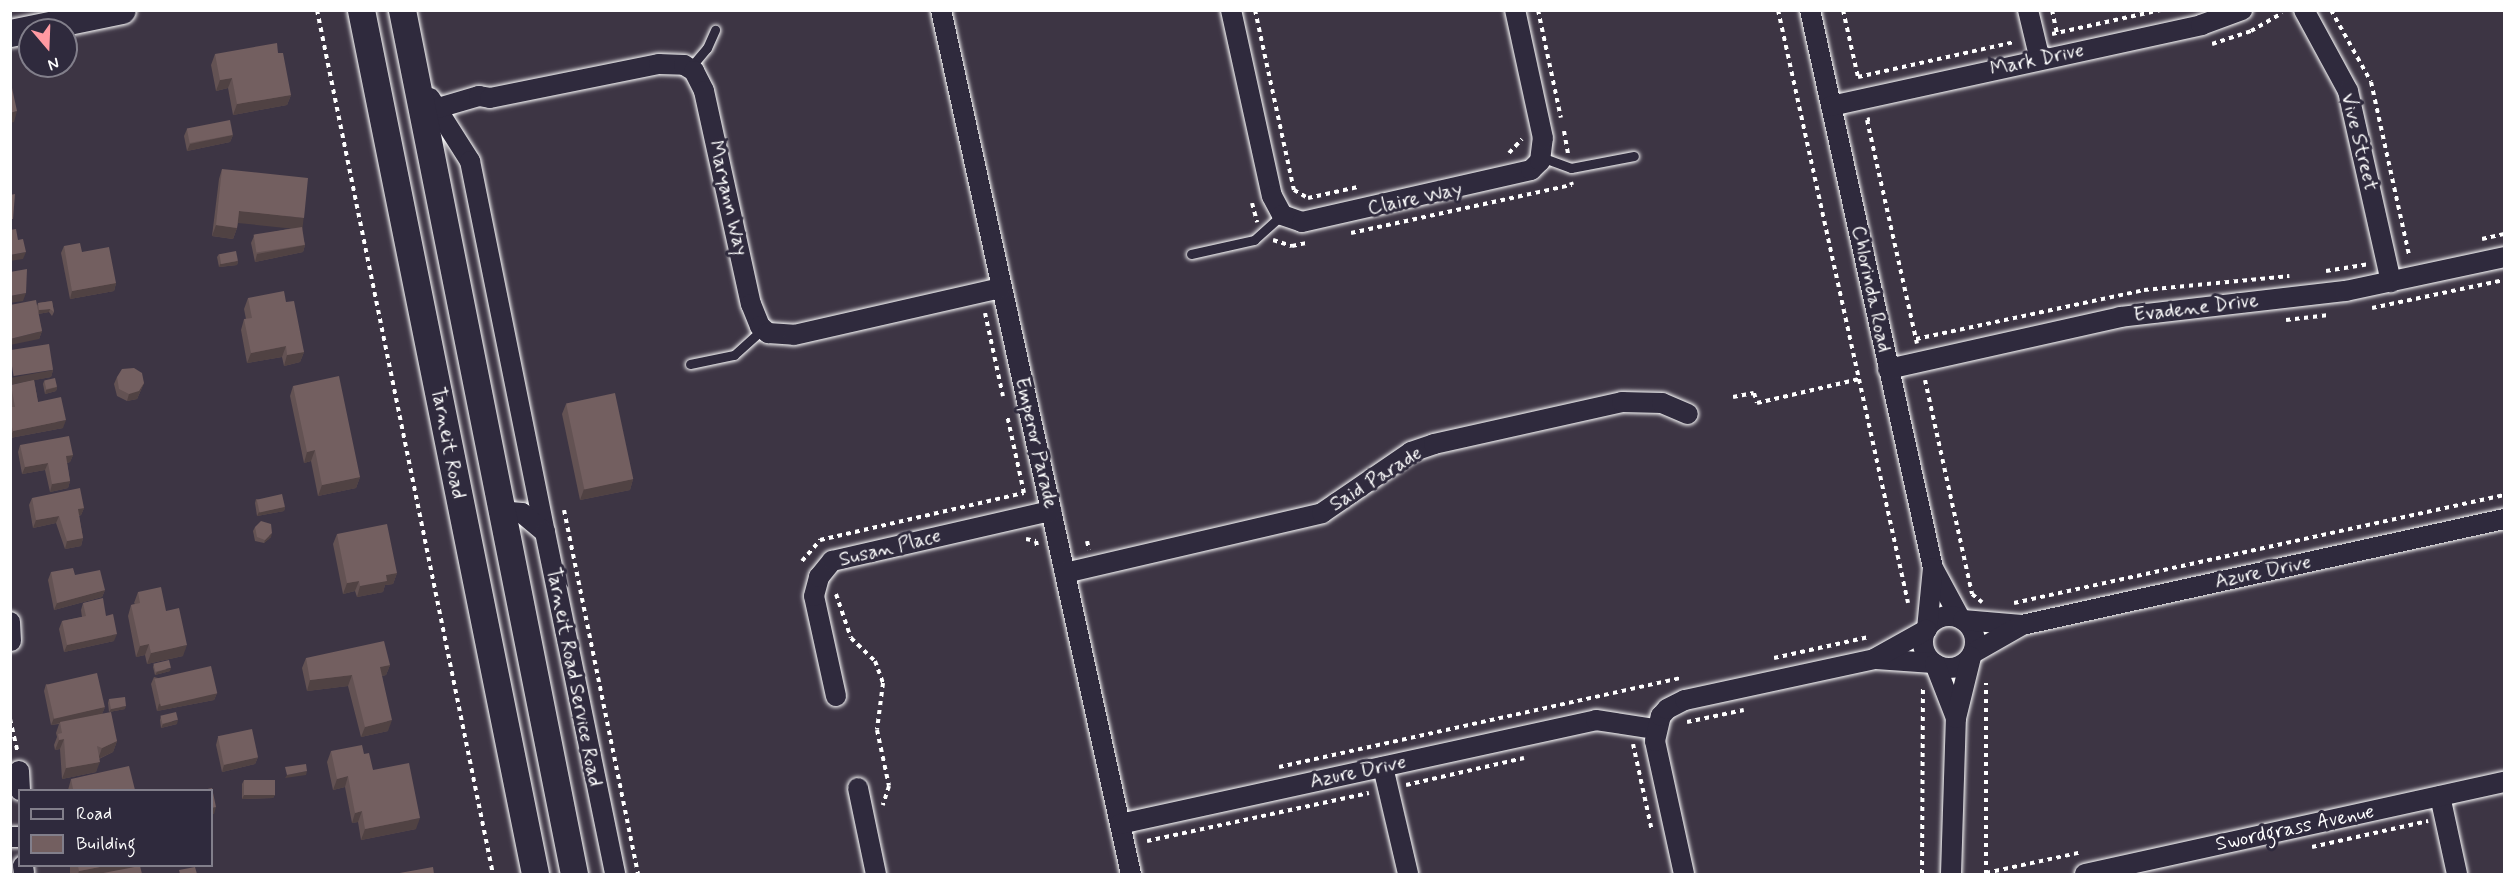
<!DOCTYPE html>
<style>
body{margin:0}
#map{position:relative;width:2515px;height:885px;overflow:hidden;background:#3d3544;font-family:Mynerve,sans-serif}
div>[style]{position:absolute}
.path>*{height:4px;margin-top:-2px;transform-origin:0;background:repeating-linear-gradient(90deg,#fff 0 4.5px,transparent 0 9px)}
.roads{filter:drop-shadow(0 0 2px #fff) drop-shadow(0 0 2px #fff)}
.lane>*{height:9px;margin:-4.5px;padding:0 4.5px;transform-origin:4.5px;border-radius:4.5px;background:#2f2a3d}
.street>*{height:20px;margin:-10px;padding:0 10px;transform-origin:10px;border-radius:10px;background:#2f2a3d}
.street>.ring{margin:-10px;padding:0;box-sizing:content-box;background:none;border:20px solid #2f2a3d;border-radius:50%}
.secondary>*{height:27px;margin:-13.5px;padding:0 13.5px;transform-origin:13.5px;border-radius:13.5px;background:#2f2a3d}
.wall>*{inset:0;background:#635253;transform-origin:0 0}
.shaded-wall>*{inset:0;background:#504243;transform-origin:0 0}
.building>*{inset:0;background:#735f60;transform-origin:0 0}
span{translate:-50% -50%;white-space:nowrap;text-align:center;line-height:1.15;-webkit-text-stroke:6px #2f2a3d;paint-order:stroke}
.street-label{font-size:20px;color:#fff}
.frame{position:absolute;inset:0;border:12px solid #fff;pointer-events:none}
.legend{position:absolute;left:18px;top:789px;width:195px;height:78px;box-sizing:border-box;background:#2f2a3d;border:2px solid #827f8b;margin:0;padding:8px 10px;list-style:none;font-size:18px;color:#fff}
.legend li{display:flex;align-items:center;gap:12px;height:30px}
.legend b{width:30px;border:2px solid #827f8b}
.north{position:absolute;left:18px;top:18px;width:60px;height:60px;box-sizing:border-box;background:#2f2a3d;border:2px solid #827f8b;border-radius:50%;rotate:161deg;font-size:16px;font-weight:700;line-height:24px;text-align:center;color:#fff}
.north::after{content:'';display:block;margin:auto;width:21px;height:27px;background:#ff9aa2;clip-path:polygon(50% 0,100% 100%,50% 72%,0 100%)}
</style>
<div id="map">
<div class="path">
<i style="left:317px;top:10px;width:882px;rotate:78.49deg"></i>
<i style="left:1255px;top:10px;width:184px;rotate:77.8deg"></i>
<i style="left:1294px;top:190px;width:16px;rotate:30deg"></i>
<i style="left:1308px;top:198px;width:51px;rotate:-12.4deg"></i>
<i style="left:1538px;top:10px;width:110px;rotate:78deg"></i>
<i style="left:1778px;top:10px;width:607px;rotate:77.63deg"></i>
<i style="left:1843px;top:10px;width:69px;rotate:77.4deg"></i>
<i style="left:2052px;top:10px;width:24px;rotate:78deg"></i>
<i style="left:2331px;top:10px;width:82px;rotate:60.9deg"></i>
<i style="left:2371px;top:82px;width:177px;rotate:77.6deg"></i>
<i style="left:2052px;top:34px;width:111px;rotate:-12.5deg"></i>
<i style="left:2212px;top:44px;width:41px;rotate:-18.4deg"></i>
<i style="left:2251px;top:31px;width:36px;rotate:-30deg"></i>
<i style="left:1858px;top:77px;width:161px;rotate:-12.6deg"></i>
<i style="left:1870px;top:119px;width:3px;rotate:162deg"></i>
<i style="left:1867px;top:120px;width:229px;rotate:77.4deg"></i>
<i style="left:1564px;top:131px;width:23px;rotate:80deg"></i>
<i style="left:1509px;top:153px;width:19px;rotate:-47deg"></i>
<i style="left:1252px;top:203px;width:20px;rotate:75deg"></i>
<i style="left:1351px;top:233px;width:226px;rotate:-12.3deg"></i>
<i style="left:1572px;top:185px;width:3px;rotate:-108deg"></i>
<i style="left:2482px;top:239px;width:23px;rotate:-13deg"></i>
<i style="left:1273px;top:240px;width:20px;rotate:18deg"></i>
<i style="left:1292px;top:246px;width:14px;rotate:-12deg"></i>
<i style="left:2326px;top:271px;width:44px;rotate:-9.2deg"></i>
<i style="left:2372px;top:308px;width:135px;rotate:-12deg"></i>
<i style="left:985px;top:313px;width:85px;rotate:77.8deg"></i>
<i style="left:2286px;top:320px;width:43px;rotate:-6.6deg"></i>
<i style="left:1916px;top:339px;width:233px;rotate:-12.1deg"></i>
<i style="left:2144px;top:290px;width:146px;rotate:-5.5deg"></i>
<i style="left:1925px;top:380px;width:219px;rotate:77.6deg"></i>
<i style="left:1972px;top:594px;width:13px;rotate:39deg"></i>
<i style="left:1733px;top:397px;width:21px;rotate:-11deg"></i>
<i style="left:1754px;top:393px;width:10px;rotate:73deg"></i>
<i style="left:1757px;top:403px;width:105px;rotate:-13.2deg"></i>
<i style="left:564px;top:510px;width:371px;rotate:78.5deg"></i>
<i style="left:1026px;top:539px;width:10px;rotate:11deg"></i>
<i style="left:1036px;top:541px;width:5px;rotate:79deg"></i>
<i style="left:1087px;top:541px;width:9px;rotate:77deg"></i>
<i style="left:802px;top:561px;width:28px;rotate:-49deg"></i>
<i style="left:820px;top:540px;width:209px;rotate:-13deg"></i>
<i style="left:1024px;top:493px;width:80px;rotate:-102.3deg"></i>
<i style="left:836px;top:594px;width:46px;rotate:71.2deg"></i>
<i style="left:851px;top:638px;width:33px;rotate:44deg"></i>
<i style="left:875px;top:661px;width:23px;rotate:70deg"></i>
<i style="left:883px;top:683px;width:47px;rotate:97.3deg"></i>
<i style="left:877px;top:730px;width:57px;rotate:77.9deg"></i>
<i style="left:889px;top:786px;width:20px;rotate:108deg"></i>
<i style="left:2014px;top:603px;width:502px;rotate:-12.43deg"></i>
<i style="left:1774px;top:658px;width:97px;rotate:-12.5deg"></i>
<i style="left:10px;top:719px;width:35px;rotate:77deg"></i>
<i style="left:1687px;top:722px;width:58px;rotate:-11.9deg"></i>
<i style="left:1633px;top:744px;width:89px;rotate:77.7deg"></i>
<i style="left:1279px;top:767px;width:413px;rotate:-12.5deg"></i>
<i style="left:1406px;top:785px;width:121px;rotate:-12.9deg"></i>
<i style="left:1147px;top:841px;width:227px;rotate:-12.2deg"></i>
<i style="left:2312px;top:847px;width:119px;rotate:-12.6deg"></i>
<i style="left:1986px;top:873px;width:98px;rotate:-12.3deg"></i>
<i style="left:1922px;top:874px;width:185px;rotate:-89.7deg"></i>
<i style="left:1986px;top:874px;width:191px;rotate:-90deg"></i>
</div>
<div class="roads">
<div class="lane">
<i style="left:690px;top:68px;width:26px;rotate:-50deg"></i>
<i style="left:707px;top:48px;width:20px;rotate:-66deg"></i>
<i style="left:1541px;top:157px;width:32px;rotate:20deg"></i>
<i style="left:1571px;top:168px;width:64px;rotate:-10.8deg"></i>
<i style="left:1191px;top:254px;width:65px;rotate:-12.5deg"></i>
<i style="left:1254px;top:240px;width:38px;rotate:-42deg"></i>
<i style="left:690px;top:364px;width:45px;rotate:-11.6deg"></i>
<i style="left:734px;top:355px;width:39px;rotate:-42deg"></i>
</div>
<div class="street">
<i style="left:941px;top:10px;width:885px;rotate:77.6deg"></i>
<i style="left:1231px;top:10px;width:190px;rotate:77.6deg"></i>
<i style="left:1272px;top:196px;width:21px;rotate:62deg"></i>
<i style="left:1282px;top:215px;width:21px;rotate:19deg"></i>
<i style="left:1302px;top:222px;width:235px;rotate:-12.8deg"></i>
<i style="left:1531px;top:170px;width:13px;rotate:-45deg"></i>
<i style="left:1540px;top:161px;width:23px;rotate:-83deg"></i>
<i style="left:1543px;top:138px;width:131px;rotate:-102.3deg"></i>
<i style="left:1810px;top:10px;width:571px;rotate:77.57deg"></i>
<i style="left:1933px;top:568px;width:57px;rotate:61.6deg"></i>
<i style="left:2028px;top:10px;width:51px;rotate:76.5deg"></i>
<i style="left:2304px;top:10px;width:92px;rotate:61.5deg"></i>
<i style="left:2348px;top:91px;width:196px;rotate:77.3deg"></i>
<i style="left:430px;top:98px;width:75px;rotate:57.6deg"></i>
<i style="left:470px;top:161px;width:379px;rotate:78.6deg"></i>
<i style="left:1831px;top:106px;width:379px;rotate:-12.3deg"></i>
<i style="left:2201px;top:25px;width:44px;rotate:-20.1deg"></i>
<i style="left:438px;top:108px;width:43px;rotate:-16.3deg"></i>
<i style="left:479px;top:96px;width:11px;rotate:10deg"></i>
<i style="left:490px;top:98px;width:172px;rotate:-11.4deg"></i>
<i style="left:659px;top:64px;width:25px;rotate:2deg"></i>
<i style="left:684px;top:65px;width:12px;rotate:31deg"></i>
<i style="left:694px;top:71px;width:22px;rotate:63deg"></i>
<i style="left:704px;top:91px;width:218px;rotate:77.6deg"></i>
<i style="left:751px;top:304px;width:24px;rotate:68deg"></i>
<i style="left:760px;top:326px;width:11px;rotate:41deg"></i>
<i style="left:768px;top:333px;width:26px;rotate:4deg"></i>
<i style="left:794px;top:335px;width:212px;rotate:-12.8deg"></i>
<i style="left:1888px;top:369px;width:238px;rotate:-12.6deg"></i>
<i style="left:2120px;top:317px;width:227px;rotate:-6.6deg"></i>
<i style="left:2346px;top:291px;width:162px;rotate:-12.1deg"></i>
<i style="left:499px;top:511px;width:23px;rotate:5deg"></i>
<i style="left:522px;top:513px;width:30px;rotate:40deg"></i>
<i style="left:545px;top:532px;width:349px;rotate:78.4deg"></i>
<i style="left:1065px;top:573px;width:264px;rotate:-13.1deg"></i>
<i style="left:1322px;top:513px;width:108px;rotate:-34.4deg"></i>
<i style="left:1411px;top:452px;width:24px;rotate:-19deg"></i>
<i style="left:1434px;top:444px;width:193px;rotate:-12.6deg"></i>
<i style="left:1622px;top:402px;width:40px;rotate:1.4deg"></i>
<i style="left:1662px;top:403px;width:28px;rotate:23deg"></i>
<i class="ring" style="left:1923px;top:616px;width:32px;height:32px"></i>
<i style="left:1963px;top:620px;width:59px;rotate:4.8deg"></i>
<i style="left:10px;top:622px;width:19px;rotate:87deg"></i>
<i style="left:1927px;top:629px;width:61px;rotate:-84.4deg"></i>
<i style="left:1973px;top:653px;width:56px;rotate:-29.7deg"></i>
<i style="left:2022px;top:625px;width:494px;rotate:-12.4deg"></i>
<i style="left:1876px;top:659px;width:57px;rotate:4deg"></i>
<i style="left:1935px;top:664px;width:58px;rotate:68.7deg"></i>
<i style="left:836px;top:696px;width:102px;rotate:-102.4deg"></i>
<i style="left:814px;top:596px;width:20px;rotate:-75deg"></i>
<i style="left:819px;top:577px;width:21px;rotate:-51deg"></i>
<i style="left:832px;top:561px;width:225px;rotate:-12.9deg"></i>
<i style="left:1383px;top:767px;width:110px;rotate:76.8deg"></i>
<i style="left:19px;top:771px;width:19px;rotate:87deg"></i>
<i style="left:858px;top:788px;width:88px;rotate:78.2deg"></i>
<i style="left:2440px;top:796px;width:80px;rotate:77.7deg"></i>
<i style="left:1120px;top:824px;width:487px;rotate:-12.3deg"></i>
<i style="left:1596px;top:720px;width:60px;rotate:8.7deg"></i>
<i style="left:10px;top:837px;width:10px"></i>
<i style="left:23px;top:866px;width:7px;rotate:82deg"></i>
<i style="left:1684px;top:874px;width:136px;rotate:-102.3deg"></i>
<i style="left:1655px;top:741px;width:26px;rotate:-77deg"></i>
<i style="left:1661px;top:716px;width:9px;rotate:-49deg"></i>
<i style="left:1667px;top:709px;width:20px;rotate:-27deg"></i>
<i style="left:1685px;top:700px;width:193px;rotate:-12.2deg"></i>
<i style="left:1874px;top:659px;width:60px;rotate:-29.1deg"></i>
<i style="left:1951px;top:874px;width:156px;rotate:-88.2deg"></i>
<i style="left:1956px;top:718px;width:63px;rotate:-76.2deg"></i>
<i style="left:2085px;top:874px;width:429px;rotate:-12.4deg"></i>
</div>
<div class="secondary">
<i style="left:361px;top:10px;width:881px;rotate:78.61deg"></i>
<i style="left:402px;top:10px;width:881px;rotate:78.74deg"></i>
<i style="left:10px;top:33px;width:114px;rotate:-11.6deg"></i>
</div>
</div>
<div class="wall">
<i style="clip-path:polygon(215px 54px,291px 95px,287px 105px,233px 115px,228px 88px,216px 91px,211px 65px)"></i>
<i style="clip-path:polygon(187px 129px,233px 135px,230px 142px,187px 151px,184px 136px)"></i>
<i style="clip-path:polygon(222px 169px,300px 227px,305px 245px,303px 252px,255px 262px,251px 243px,254px 236px,293px 228px,238px 222px,237px 228px,233px 239px,212px 236px,219px 179px)"></i>
<i style="clip-path:polygon(64px 246px,116px 283px,114px 291px,70px 299px,61px 253px)"></i>
<i style="clip-path:polygon(219px 254px,238px 261px,237px 265px,219px 267px,217px 257px)"></i>
<i style="clip-path:polygon(248px 298px,286px 302px,304px 352px,300px 362px,284px 366px,282px 357px,247px 363px,241px 330px,244px 319px,246px 319px,244px 309px)"></i>
<i style="clip-path:polygon(52px 301px,54px 312px,52px 316px,49px 312px,38px 314px,42px 331px,39px 339px,37px 306px,38px 303px)"></i>
<i style="clip-path:polygon(53px 370px,51px 377px,34px 380px,38px 402px,63px 428px,10px 438px,10px 386px,28px 381px)"></i>
<i style="clip-path:polygon(117px 377px,144px 383px,137px 399px,127px 401px,117px 396px,114px 384px)"></i>
<i style="clip-path:polygon(44px 381px,57px 387px,56px 391px,45px 394px,43px 384px)"></i>
<i style="clip-path:polygon(293px 386px,360px 477px,356px 488px,318px 496px,311px 461px,304px 463px,290px 396px)"></i>
<i style="clip-path:polygon(566px 404px,633px 479px,630px 490px,580px 500px,562px 414px)"></i>
<i style="clip-path:polygon(20px 445px,73px 455px,70px 462px,67px 463px,70px 481px,68px 488px,50px 492px,45px 470px,22px 474px,18px 452px)"></i>
<i style="clip-path:polygon(32px 498px,84px 508px,81px 515px,79px 516px,83px 538px,81px 546px,65px 549px,56px 523px,33px 528px,29px 505px)"></i>
<i style="clip-path:polygon(256px 499px,285px 507px,284px 511px,257px 516px,255px 503px)"></i>
<i style="clip-path:polygon(255px 527px,271px 537px,264px 543px,255px 541px,253px 531px)"></i>
<i style="clip-path:polygon(337px 534px,397px 573px,393px 584px,385px 585px,383px 592px,357px 597px,355px 591px,343px 594px,333px 544px)"></i>
<i style="clip-path:polygon(51px 572px,75px 575px,105px 590px,102px 597px,54px 610px,48px 580px)"></i>
<i style="clip-path:polygon(138px 592px,166px 611px,183px 656px,147px 664px,145px 655px,136px 657px,128px 616px,131px 605px,135px 604px,134px 603px)"></i>
<i style="clip-path:polygon(83px 603px,106px 616px,114px 641px,64px 652px,59px 629px,62px 621px,82px 617px,81px 610px)"></i>
<i style="clip-path:polygon(306px 658px,390px 665px,386px 675px,382px 676px,388px 731px,361px 737px,348px 686px,307px 691px,302px 668px)"></i>
<i style="clip-path:polygon(154px 664px,170px 671px,155px 675px,153px 667px)"></i>
<i style="clip-path:polygon(154px 677px,217px 693px,214px 700px,157px 711px,151px 684px)"></i>
<i style="clip-path:polygon(46px 684px,105px 707px,102px 714px,117px 741px,113px 752px,99px 759px,96px 772px,62px 779px,60px 749px,55px 750px,54px 745px,57px 737px,56px 733px,59px 724px,51px 725px,44px 691px)"></i>
<i style="clip-path:polygon(109px 699px,125px 709px,109px 712px,108px 703px)"></i>
<i style="clip-path:polygon(161px 716px,177px 724px,161px 728px,160px 720px)"></i>
<i style="clip-path:polygon(218px 737px,258px 757px,255px 764px,222px 772px,216px 745px)"></i>
<i style="clip-path:polygon(331px 751px,364px 754px,373px 770px,416px 829px,361px 840px,358px 822px,352px 823px,345px 787px,333px 790px,327px 762px)"></i>
<i style="clip-path:polygon(71px 779px,135px 790px,68px 790px)"></i>
<i style="clip-path:polygon(244px 780px,275px 795px,273px 798px,242px 799px,242px 784px)"></i>
<i style="left:70px;top:866px;width:69px;height:9px"></i>
</div>
<div class="shaded-wall">
<i style="clip-path:polygon(232px 78px,228px 88px,216px 91px,220px 80px)"></i>
<i style="clip-path:polygon(291px 95px,287px 105px,233px 115px,237px 104px)"></i>
<i style="clip-path:polygon(17px 111px,14px 122px,10px 123px,10px 113px)"></i>
<i style="clip-path:polygon(233px 135px,230px 142px,187px 151px,190px 144px)"></i>
<i style="left:239px;top:211px;width:65px;height:12px;rotate:6deg"></i>
<i style="clip-path:polygon(216px 225px,237px 228px,233px 239px,212px 236px)"></i>
<i style="clip-path:polygon(305px 245px,303px 252px,255px 262px,257px 254px)"></i>
<i style="clip-path:polygon(26px 252px,23px 259px,10px 261px,10px 255px)"></i>
<i style="clip-path:polygon(238px 261px,237px 265px,219px 267px,220px 264px)"></i>
<i style="clip-path:polygon(116px 283px,114px 291px,70px 299px,72px 291px)"></i>
<i style="clip-path:polygon(26px 293px,23px 301px,10px 303px,10px 296px)"></i>
<i style="clip-path:polygon(50px 309px,49px 312px,38px 314px,39px 310px)"></i>
<i style="clip-path:polygon(42px 331px,39px 339px,10px 345px,10px 339px)"></i>
<i style="clip-path:polygon(286px 346px,282px 357px,247px 363px,251px 353px)"></i>
<i style="clip-path:polygon(304px 352px,300px 362px,284px 366px,287px 355px)"></i>
<i style="clip-path:polygon(53px 370px,51px 377px,10px 385px,10px 378px)"></i>
<i style="clip-path:polygon(144px 383px,137px 399px,127px 401px,129px 394px)"></i>
<i style="clip-path:polygon(57px 387px,56px 391px,45px 394px,46px 390px)"></i>
<i style="clip-path:polygon(66px 420px,63px 428px,10px 438px,13px 431px)"></i>
<i style="clip-path:polygon(315px 450px,311px 461px,304px 463px,307px 452px)"></i>
<i style="clip-path:polygon(73px 455px,70px 462px,63px 464px,66px 456px)"></i>
<i style="clip-path:polygon(48px 463px,45px 470px,22px 474px,25px 467px)"></i>
<i style="clip-path:polygon(360px 477px,356px 488px,318px 496px,322px 485px)"></i>
<i style="clip-path:polygon(633px 479px,630px 490px,580px 500px,584px 489px)"></i>
<i style="clip-path:polygon(70px 481px,68px 488px,50px 492px,52px 484px)"></i>
<i style="clip-path:polygon(285px 507px,284px 511px,257px 516px,259px 512px)"></i>
<i style="clip-path:polygon(84px 508px,81px 515px,75px 516px,78px 509px)"></i>
<i style="clip-path:polygon(59px 516px,56px 523px,33px 528px,36px 520px)"></i>
<i style="clip-path:polygon(272px 533px,271px 537px,264px 543px,265px 540px)"></i>
<i style="clip-path:polygon(83px 538px,81px 546px,65px 549px,67px 541px)"></i>
<i style="clip-path:polygon(397px 573px,393px 584px,385px 585px,383px 592px,357px 597px,360px 586px,386px 575px)"></i>
<i style="clip-path:polygon(359px 581px,355px 591px,343px 594px,347px 583px)"></i>
<i style="clip-path:polygon(105px 590px,102px 597px,54px 610px,57px 603px)"></i>
<i style="clip-path:polygon(117px 634px,114px 641px,64px 652px,67px 645px)"></i>
<i style="clip-path:polygon(149px 644px,145px 655px,136px 657px,140px 646px)"></i>
<i style="clip-path:polygon(187px 645px,183px 656px,147px 664px,151px 653px)"></i>
<i style="clip-path:polygon(390px 665px,386px 675px,377px 677px,380px 667px)"></i>
<i style="clip-path:polygon(171px 668px,170px 671px,155px 675px,157px 672px)"></i>
<i style="clip-path:polygon(352px 675px,348px 686px,307px 691px,310px 680px)"></i>
<i style="clip-path:polygon(217px 693px,214px 700px,157px 711px,159px 704px)"></i>
<i style="clip-path:polygon(126px 706px,125px 709px,109px 712px,111px 709px)"></i>
<i style="clip-path:polygon(105px 707px,102px 714px,51px 725px,54px 718px)"></i>
<i style="clip-path:polygon(178px 720px,177px 724px,161px 728px,163px 724px)"></i>
<i style="clip-path:polygon(392px 720px,388px 731px,361px 737px,365px 727px)"></i>
<i style="clip-path:polygon(64px 739px,60px 749px,55px 750px,59px 740px)"></i>
<i style="clip-path:polygon(117px 741px,113px 752px,98px 759px,102px 748px)"></i>
<i style="clip-path:polygon(258px 757px,255px 764px,222px 772px,224px 765px)"></i>
<i style="clip-path:polygon(100px 762px,96px 772px,62px 779px,66px 768px)"></i>
<i style="clip-path:polygon(307px 771px,306px 775px,285px 778px,287px 775px)"></i>
<i style="clip-path:polygon(348px 776px,345px 787px,333px 790px,337px 779px)"></i>
<i style="clip-path:polygon(244px 795px,275px 795px,273px 798px,242px 799px)"></i>
<i style="clip-path:polygon(216px 807px,214px 814px,212px 814px,212px 808px)"></i>
<i style="clip-path:polygon(362px 811px,358px 822px,352px 823px,355px 813px)"></i>
<i style="clip-path:polygon(420px 818px,416px 829px,361px 840px,365px 829px)"></i>
<i style="clip-path:polygon(105px 866px,139px 866px,110px 874px,78px 874px,79px 871px)"></i>
</div>
<div class="building">
<i style="clip-path:polygon(277px 43px,278px 53px,283px 53px,291px 95px,237px 104px,232px 78px,220px 80px,215px 54px)"></i>
<i style="clip-path:polygon(10px 79px,17px 111px,10px 113px)"></i>
<i style="left:230px;top:120px;width:15px;height:44px;rotate:79deg"></i>
<i style="clip-path:polygon(222px 169px,308px 178px,304px 218px,239px 211px,237px 228px,216px 225px)"></i>
<i style="clip-path:polygon(15px 194px,13px 219px,10px 219px,10px 195px)"></i>
<i style="left:302px;top:227px;width:18px;height:49px;rotate:81deg"></i>
<i style="clip-path:polygon(16px 229px,18px 240px,23px 239px,26px 252px,10px 255px,10px 230px)"></i>
<i style="clip-path:polygon(80px 243px,82px 252px,109px 247px,116px 283px,72px 291px,64px 246px)"></i>
<i style="left:236px;top:251px;width:10px;height:17px;rotate:79deg"></i>
<i style="clip-path:polygon(27px 269px,26px 293px,10px 296px,10px 272px)"></i>
<i style="clip-path:polygon(284px 291px,286px 302px,294px 301px,304px 352px,287px 355px,286px 346px,251px 353px,244px 319px,252px 318px,248px 298px)"></i>
<i style="clip-path:polygon(36px 300px,42px 331px,10px 339px,10px 305px)"></i>
<i style="clip-path:polygon(52px 301px,54px 312px,50px 309px,39px 310px,38px 303px)"></i>
<i style="left:49px;top:344px;width:26px;height:40px;rotate:81deg"></i>
<i style="clip-path:polygon(134px 368px,142px 373px,144px 383px,139px 391px,129px 394px,119px 389px,117px 377px,122px 369px)"></i>
<i style="clip-path:polygon(339px 376px,360px 477px,322px 485px,315px 450px,307px 452px,293px 386px)"></i>
<i style="left:55px;top:378px;width:9px;height:11px;rotate:77deg"></i>
<i style="clip-path:polygon(34px 380px,38px 402px,61px 397px,66px 420px,13px 431px,10px 419px,10px 407px,15px 407px,11px 385px)"></i>
<i style="left:615px;top:393px;width:88px;height:50px;rotate:78deg"></i>
<i style="clip-path:polygon(69px 436px,73px 455px,66px 456px,70px 481px,52px 484px,48px 463px,25px 467px,20px 445px)"></i>
<i style="clip-path:polygon(80px 488px,84px 508px,78px 509px,83px 538px,67px 541px,59px 516px,36px 520px,32px 498px)"></i>
<i style="left:282px;top:494px;width:13px;height:26px;rotate:77deg"></i>
<i style="clip-path:polygon(261px 521px,271px 524px,272px 533px,265px 540px,257px 537px,255px 527px)"></i>
<i style="clip-path:polygon(387px 524px,397px 573px,386px 575px,387px 581px,360px 586px,359px 581px,347px 583px,337px 534px)"></i>
<i style="clip-path:polygon(73px 568px,75px 575px,100px 570px,105px 590px,57px 603px,51px 572px)"></i>
<i style="clip-path:polygon(161px 587px,166px 611px,179px 608px,187px 645px,151px 653px,149px 644px,140px 646px,131px 605px,140px 603px,138px 592px)"></i>
<i style="clip-path:polygon(103px 598px,106px 616px,113px 614px,117px 634px,67px 645px,62px 621px,86px 616px,83px 603px)"></i>
<i style="clip-path:polygon(384px 641px,390px 665px,380px 667px,392px 720px,365px 727px,352px 675px,310px 680px,306px 658px)"></i>
<i style="left:169px;top:660px;width:8px;height:16px;rotate:76deg"></i>
<i style="left:211px;top:666px;width:28px;height:58px;rotate:77deg"></i>
<i style="left:97px;top:673px;width:35px;height:52px;rotate:77deg"></i>
<i style="clip-path:polygon(125px 697px,126px 706px,111px 709px,109px 699px)"></i>
<i style="clip-path:polygon(111px 712px,117px 741px,102px 748px,97px 746px,100px 762px,66px 768px,64px 739px,59px 740px,58px 734px,62px 733px,60px 722px)"></i>
<i style="left:176px;top:712px;width:8px;height:16px;rotate:76deg"></i>
<i style="left:252px;top:729px;width:29px;height:35px;rotate:78deg"></i>
<i style="clip-path:polygon(362px 745px,364px 754px,369px 753px,373px 770px,409px 763px,420px 818px,365px 829px,362px 811px,355px 813px,348px 776px,337px 779px,331px 751px)"></i>
<i style="clip-path:polygon(306px 764px,307px 771px,287px 775px,285px 767px)"></i>
<i style="clip-path:polygon(129px 766px,135px 790px,68px 790px,73px 789px,71px 779px)"></i>
<i style="left:244px;top:780px;width:31px;height:15px"></i>
<i style="clip-path:polygon(212px 788px,216px 807px,212px 808px,212px 790px,203px 790px)"></i>
<i style="clip-path:polygon(78px 866px,105px 866px,79px 871px)"></i>
<i style="clip-path:polygon(140px 866px,142px 874px,98px 874px)"></i>
<i style="clip-path:polygon(195px 867px,197px 874px,180px 874px,179px 870px)"></i>
<i style="clip-path:polygon(433px 867px,434px 874px,394px 874px)"></i>
</div>
<div class="street-label">
<span style="left:2037px;top:60px;rotate:-12deg">Mark Drive</span>
<span style="left:2359px;top:142px;rotate:76deg">Vive Street</span>
<span style="left:728px;top:198px;rotate:77deg">Maryann Way</span>
<span style="left:1415px;top:199px;rotate:-12deg">Claire Way</span>
<span style="left:1871px;top:289px;rotate:78deg">Chlorinda Road</span>
<span style="left:2196px;top:308px;rotate:-7deg">Evadene Drive</span>
<span style="left:448px;top:443px;rotate:79deg">Tarneit Road</span>
<span style="left:1036px;top:443px;rotate:77deg">Emperor Parade</span>
<span style="left:1376px;top:479px;rotate:-32deg">Said Parade</span>
<span style="left:890px;top:548px;rotate:-14deg">Susan Place</span>
<span style="left:2263px;top:572px;rotate:-12deg">Azure Drive</span>
<span style="left:574px;top:677px;rotate:79deg">Tarneit Road Service Road</span>
<span style="left:1358px;top:772px;rotate:-12deg">Azure Drive</span>
<span style="left:2295px;top:828px;rotate:-12deg">Swordgrass Avenue</span>
</div>
<div class="frame"></div>
<ul class="legend">
<li><b style="height:8px;background:#2f2a3d"></b>Road</li>
<li><b style="height:16px;background:#735f60"></b>Building</li>
</ul>
<div class="north">N</div>
</div>
